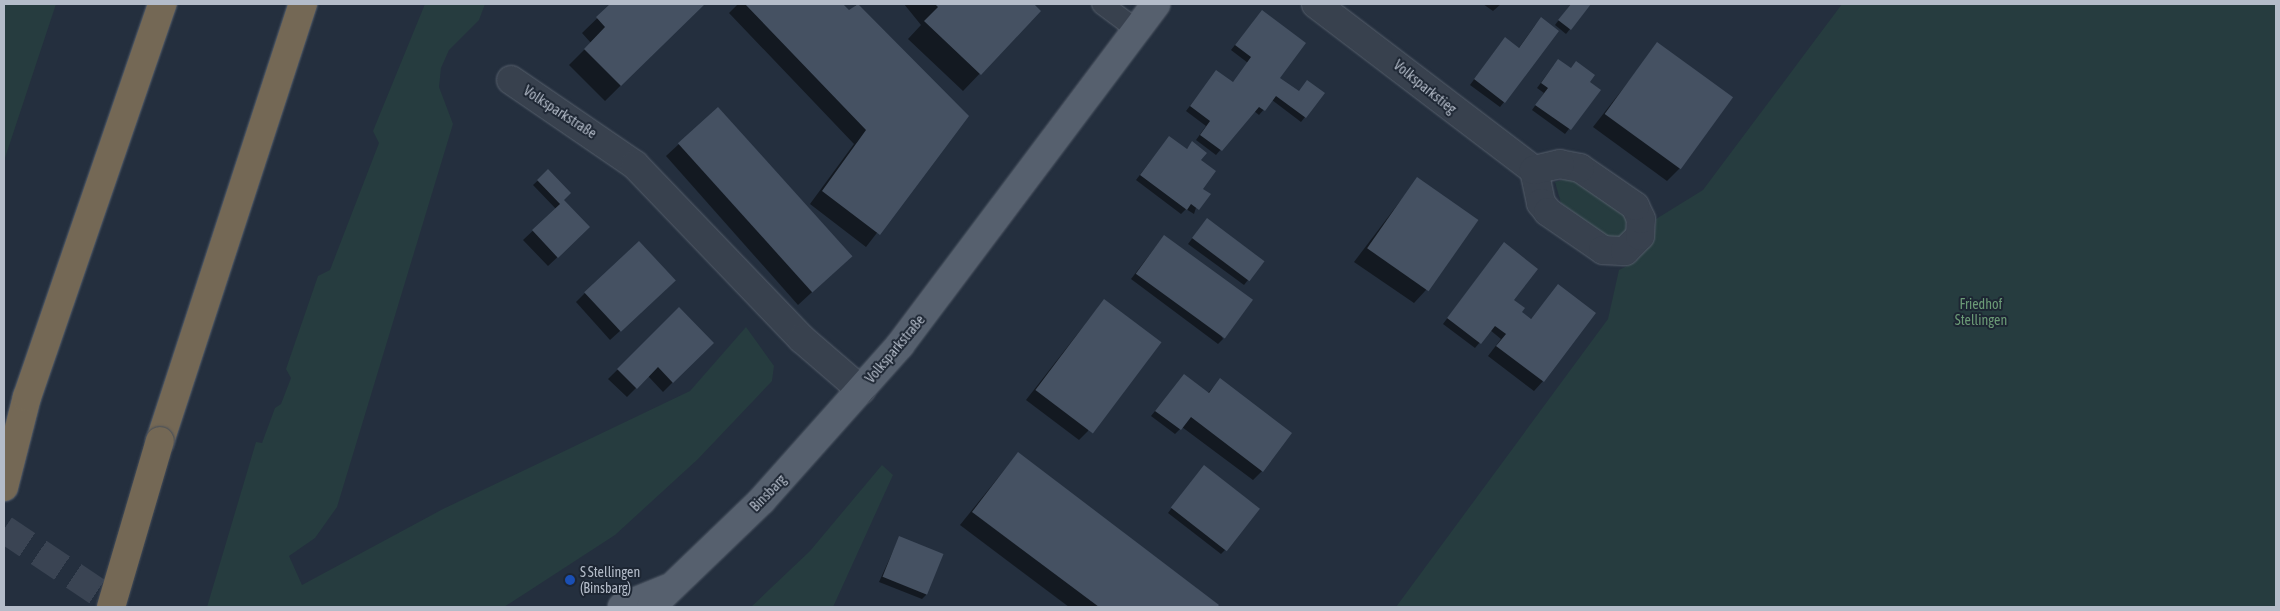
<!DOCTYPE html>
<meta charset="utf-8">
<style>
body{margin:0}
#map{position:relative;width:2280px;height:611px;overflow:hidden;background:#242f3e;font-family:"Asap Condensed",sans-serif}
div>[style]{position:absolute}
.green>*{inset:0;background:#263c3f}
.shadow>*{inset:0;background:#0007}
.building>*{inset:0;background:#455162;transform-origin:0 0}
.street-tunnel>*{height:28px;margin-top:-14px;transform-origin:0;background:repeating-linear-gradient(90deg,#3a4453 0 28px,transparent 0 42px)}
.roads{filter:drop-shadow(0 0 1px #565f6c) drop-shadow(0 0 1px #565f6c)}
.lane>*{height:20px;margin:-10px;padding:0 10px;transform-origin:10px;border-radius:10px;background:#38414e}
.street>*{height:28px;margin:-14px;padding:0 14px;transform-origin:14px;border-radius:14px;background:#38414e}
.primary>*{height:28px;margin:-14px;padding:0 14px;transform-origin:14px;border-radius:14px;background:#56606e}
.highway>*{height:28px;margin:-14px;padding:0 14px;transform-origin:14px;border-radius:14px;background:#746855}
.bridges{filter:drop-shadow(0 0 1px #434c59) drop-shadow(0 0 1px #434c59)}
.highway-bridge>*{height:28px;margin:-14px;padding:0 14px;transform-origin:14px;border-radius:14px;background:#746855}
.dots>*{width:14px;height:14px;translate:-50% -50%;box-sizing:border-box;border:2px solid #1d2633;border-radius:50%}
span{translate:-50% -50%;white-space:nowrap;text-align:center;line-height:1.15;-webkit-text-stroke:4px #1d2633;paint-order:stroke}
.street-label{font-size:14px;color:#b4bcc9}
.park-label{font-size:14px;color:#6b9a76}
.poi-label{font-size:14px;color:#b4bcc9}
.left{translate:0 -50%;text-align:left}
.frame{position:absolute;inset:0;border:5px solid #b4bcc9;pointer-events:none}
</style>
<div id="map">
<div class="green">
<i style="clip-path:polygon(4px 4px,56px 4px,4px 161px)"></i>
<i style="clip-path:polygon(425px 4px,485px 4px,479px 20px,449px 50px,441px 68px,439px 87px,453px 124px,337px 507px,315px 538px,289px 556px,302px 585px,443px 509px,690px 391px,746px 327px,774px 366px,772px 381px,698px 459px,615px 535px,504px 607px,207px 607px,256px 442px,262px 443px,275px 408px,281px 404px,291px 378px,286px 369px,318px 276px,330px 270px,379px 143px,373px 131px)"></i>
<i style="clip-path:polygon(1842px 4px,2276px 4px,2276px 607px,1396px 607px,1608px 319px,1619px 270px,1635px 262px,1654px 241px,1656px 219px,1703px 190px)"></i>
<i style="clip-path:polygon(1570px 178px,1627px 217px,1625px 236px,1611px 240px,1561px 203px,1555px 182px)"></i>
<i style="clip-path:polygon(882px 465px,893px 475px,833px 607px,751px 607px,810px 551px)"></i>
</div>
<div class="shadow">
<i style="clip-path:polygon(612px 4px,703px 4px,605px 101px,569px 65px,591px 43px,582px 33px)"></i>
<i style="clip-path:polygon(738px 4px,841px 4px,849px 12px,857px 4px,967px 116px,866px 247px,810px 204px,854px 144px,729px 13px)"></i>
<i style="clip-path:polygon(904px 4px,1032px 4px,1040px 11px,963px 91px,908px 39px,921px 25px)"></i>
<i style="clip-path:polygon(1483px 4px,1501px 4px,1493px 11px)"></i>
<i style="clip-path:polygon(1571px 4px,1590px 4px,1566px 34px,1555px 25px)"></i>
<i style="clip-path:polygon(1262px 11px,1278px 78px,1298px 92px,1305px 117px,1301px 122px,1272px 100px,1259px 115px,1254px 111px,1216px 155px,1196px 140px,1206px 126px,1186px 111px,1212px 77px,1232px 84px,1248px 63px,1231px 50px)"></i>
<i style="clip-path:polygon(1536px 24px,1504px 102px,1500px 107px,1470px 85px,1500px 44px,1518px 49px)"></i>
<i style="clip-path:polygon(1658px 44px,1680px 168px,1667px 181px,1593px 127px)"></i>
<i style="clip-path:polygon(1554px 65px,1599px 90px,1565px 134px,1532px 110px,1544px 93px,1537px 88px)"></i>
<i style="clip-path:polygon(1165px 142px,1186px 150px,1192px 143px,1200px 160px,1202px 189px,1194px 214px,1186px 209px,1181px 214px,1136px 180px)"></i>
<i style="clip-path:polygon(679px 144px,850px 257px,798px 305px,666px 156px)"></i>
<i style="clip-path:polygon(548px 171px,579px 237px,548px 266px,523px 240px,556px 209px,533px 185px)"></i>
<i style="clip-path:polygon(1417px 179px,1426px 290px,1414px 303px,1354px 262px)"></i>
<i style="clip-path:polygon(1203px 224px,1263px 261px,1244px 285px,1188px 244px)"></i>
<i style="clip-path:polygon(1164px 236px,1223px 339px,1218px 344px,1131px 279px)"></i>
<i style="clip-path:polygon(1499px 249px,1518px 319px,1530px 320px,1558px 286px,1543px 381px,1534px 391px,1488px 356px,1501px 339px,1490px 330px,1475px 348px,1443px 324px)"></i>
<i style="clip-path:polygon(665px 290px,610px 340px,576px 302px,585px 293px)"></i>
<i style="clip-path:polygon(1104px 300px,1088px 431px,1079px 440px,1026px 400px)"></i>
<i style="clip-path:polygon(679px 309px,712px 343px,663px 392px,648px 376px,627px 397px,608px 379px)"></i>
<i style="clip-path:polygon(1184px 375px,1208px 393px,1220px 380px,1262px 471px,1253px 480px,1182px 427px,1175px 434px,1151px 416px)"></i>
<i style="clip-path:polygon(1018px 453px,1218px 605px,1216px 607px,1069px 607px,960px 525px)"></i>
<i style="clip-path:polygon(1199px 472px,1226px 549px,1221px 554px,1168px 513px)"></i>
<i style="clip-path:polygon(899px 538px,927px 594px,922px 599px,879px 582px)"></i>
</div>
<div class="building">
<i style="clip-path:polygon(610px 4px,705px 4px,621px 86px,584px 49px,605px 27px,596px 17px)"></i>
<i style="clip-path:polygon(745px 4px,843px 4px,849px 10px,858px 4px,969px 116px,880px 235px,822px 191px,866px 130px)"></i>
<i style="clip-path:polygon(935px 4px,1034px 4px,1041px 11px,981px 75px,924px 21px,938px 7px)"></i>
<i style="clip-path:polygon(1571px 4px,1591px 4px,1571px 30px,1558px 20px)"></i>
<i style="clip-path:polygon(1262px 10px,1306px 43px,1280px 78px,1299px 91px,1307px 80px,1325px 93px,1306px 118px,1276px 96px,1265px 111px,1259px 107px,1222px 151px,1200px 135px,1210px 121px,1190px 106px,1216px 70px,1233px 82px,1251px 57px,1235px 45px)"></i>
<i style="clip-path:polygon(1541px 17px,1559px 31px,1505px 103px,1474px 79px,1505px 37px,1519px 48px)"></i>
<i style="left:1657px;top:42px;width:94px;height:89px;rotate:36deg"></i>
<i style="clip-path:polygon(1558px 59px,1571px 68px,1576px 61px,1595px 75px,1590px 82px,1601px 90px,1571px 130px,1535px 105px,1548px 88px,1541px 83px)"></i>
<i style="left:718px;top:107px;width:201px;height:54px;rotate:48deg"></i>
<i style="clip-path:polygon(1169px 136px,1187px 149px,1192px 141px,1207px 153px,1201px 160px,1216px 171px,1203px 189px,1211px 194px,1199px 210px,1191px 204px,1187px 210px,1140px 175px)"></i>
<i style="clip-path:polygon(548px 169px,571px 193px,564px 200px,590px 227px,558px 258px,532px 230px,560px 204px,537px 180px)"></i>
<i style="left:1417px;top:177px;width:75px;height:87px;rotate:35deg"></i>
<i style="left:1207px;top:218px;width:72px;height:25px;rotate:37deg"></i>
<i style="left:1164px;top:235px;width:110px;height:48px;rotate:36deg"></i>
<i style="left:639px;top:241px;width:54px;height:75px;rotate:47deg"></i>
<i style="clip-path:polygon(1504px 242px,1538px 269px,1514px 300px,1525px 308px,1522px 312px,1531px 319px,1558px 284px,1596px 313px,1544px 382px,1496px 346px,1506px 334px,1495px 326px,1481px 344px,1447px 318px)"></i>
<i style="left:1104px;top:299px;width:72px;height:114px;rotate:37deg"></i>
<i style="clip-path:polygon(679px 307px,714px 343px,673px 383px,658px 367px,637px 389px,617px 369px)"></i>
<i style="clip-path:polygon(1184px 374px,1209px 393px,1220px 378px,1292px 433px,1263px 472px,1191px 417px,1181px 430px,1155px 411px)"></i>
<i style="clip-path:polygon(1018px 452px,1219px 605px,1217px 607px,1099px 607px,972px 512px)"></i>
<i style="left:1204px;top:465px;width:71px;height:54px;rotate:38deg"></i>
<i style="left:899px;top:536px;width:48px;height:44px;rotate:22deg"></i>
</div>
<div class="street-tunnel">
<i style="left:4px;top:529px;width:140px;rotate:33.9deg"></i>
</div>
<div class="roads">
<div class="lane">
<i style="left:1102px;top:4px;width:44px;rotate:36.6deg"></i>
</div>
<div class="street">
<i style="left:1316px;top:4px;width:274px;rotate:37.3deg"></i>
<i style="left:1534px;top:170px;width:34px;rotate:78deg"></i>
<i style="left:1541px;top:203px;width:11px;rotate:52deg"></i>
<i style="left:1548px;top:212px;width:67px;rotate:34.6deg"></i>
<i style="left:1603px;top:250px;width:22px;rotate:3deg"></i>
<i style="left:1625px;top:251px;width:21px;rotate:-45deg"></i>
<i style="left:1640px;top:236px;width:17px;rotate:-87deg"></i>
<i style="left:1641px;top:219px;width:14px;rotate:-115deg"></i>
<i style="left:1635px;top:206px;width:67px;rotate:-145.4deg"></i>
<i style="left:1580px;top:168px;width:20px;rotate:-169deg"></i>
<i style="left:1560px;top:164px;width:27px;rotate:167deg"></i>
<i style="left:511px;top:80px;width:150px;rotate:34.4deg"></i>
<i style="left:635px;top:165px;width:241px;rotate:46.2deg"></i>
<i style="left:802px;top:339px;width:78px;rotate:40.8deg"></i>
</div>
<div class="primary">
<i style="left:622px;top:607px;width:48px;rotate:-22.2deg"></i>
<i style="left:651px;top:607px;width:154px;rotate:-43.9deg"></i>
<i style="left:762px;top:500px;width:208px;rotate:-48.3deg"></i>
<i style="left:900px;top:345px;width:426px;rotate:-53.1deg"></i>
</div>
<div class="highway">
<i style="left:160px;top:441px;width:460px;rotate:-71.9deg"></i>
<i style="left:4px;top:487px;width:93px;rotate:-75.7deg"></i>
<i style="left:27px;top:397px;width:416px;rotate:-71deg"></i>
</div>
</div>
<div class="bridges">
<div class="highway-bridge">
<i style="left:111px;top:607px;width:173px;rotate:-73.6deg"></i>
</div>
</div>
<div class="dots">
<i style="left:570px;top:580px;background:#1a4fb4"></i>
</div>
<div class="street-label">
<span style="left:1425px;top:87px;rotate:39deg">Volksparkstieg</span>
<span style="left:560px;top:112px;rotate:33deg">Volksparkstraße</span>
<span style="left:895px;top:349px;rotate:-50deg">Volksparkstraße</span>
<span style="left:768px;top:493px;rotate:-46deg">Binsbarg</span>
</div>
<div class="park-label">
<span style="left:1981px;top:312px">Friedhof<br>Stellingen</span>
</div>
<div class="poi-label">
<span class="left" style="left:580px;top:580px">S Stellingen<br>(Binsbarg)</span>
</div>
<div class="frame"></div>
</div>
